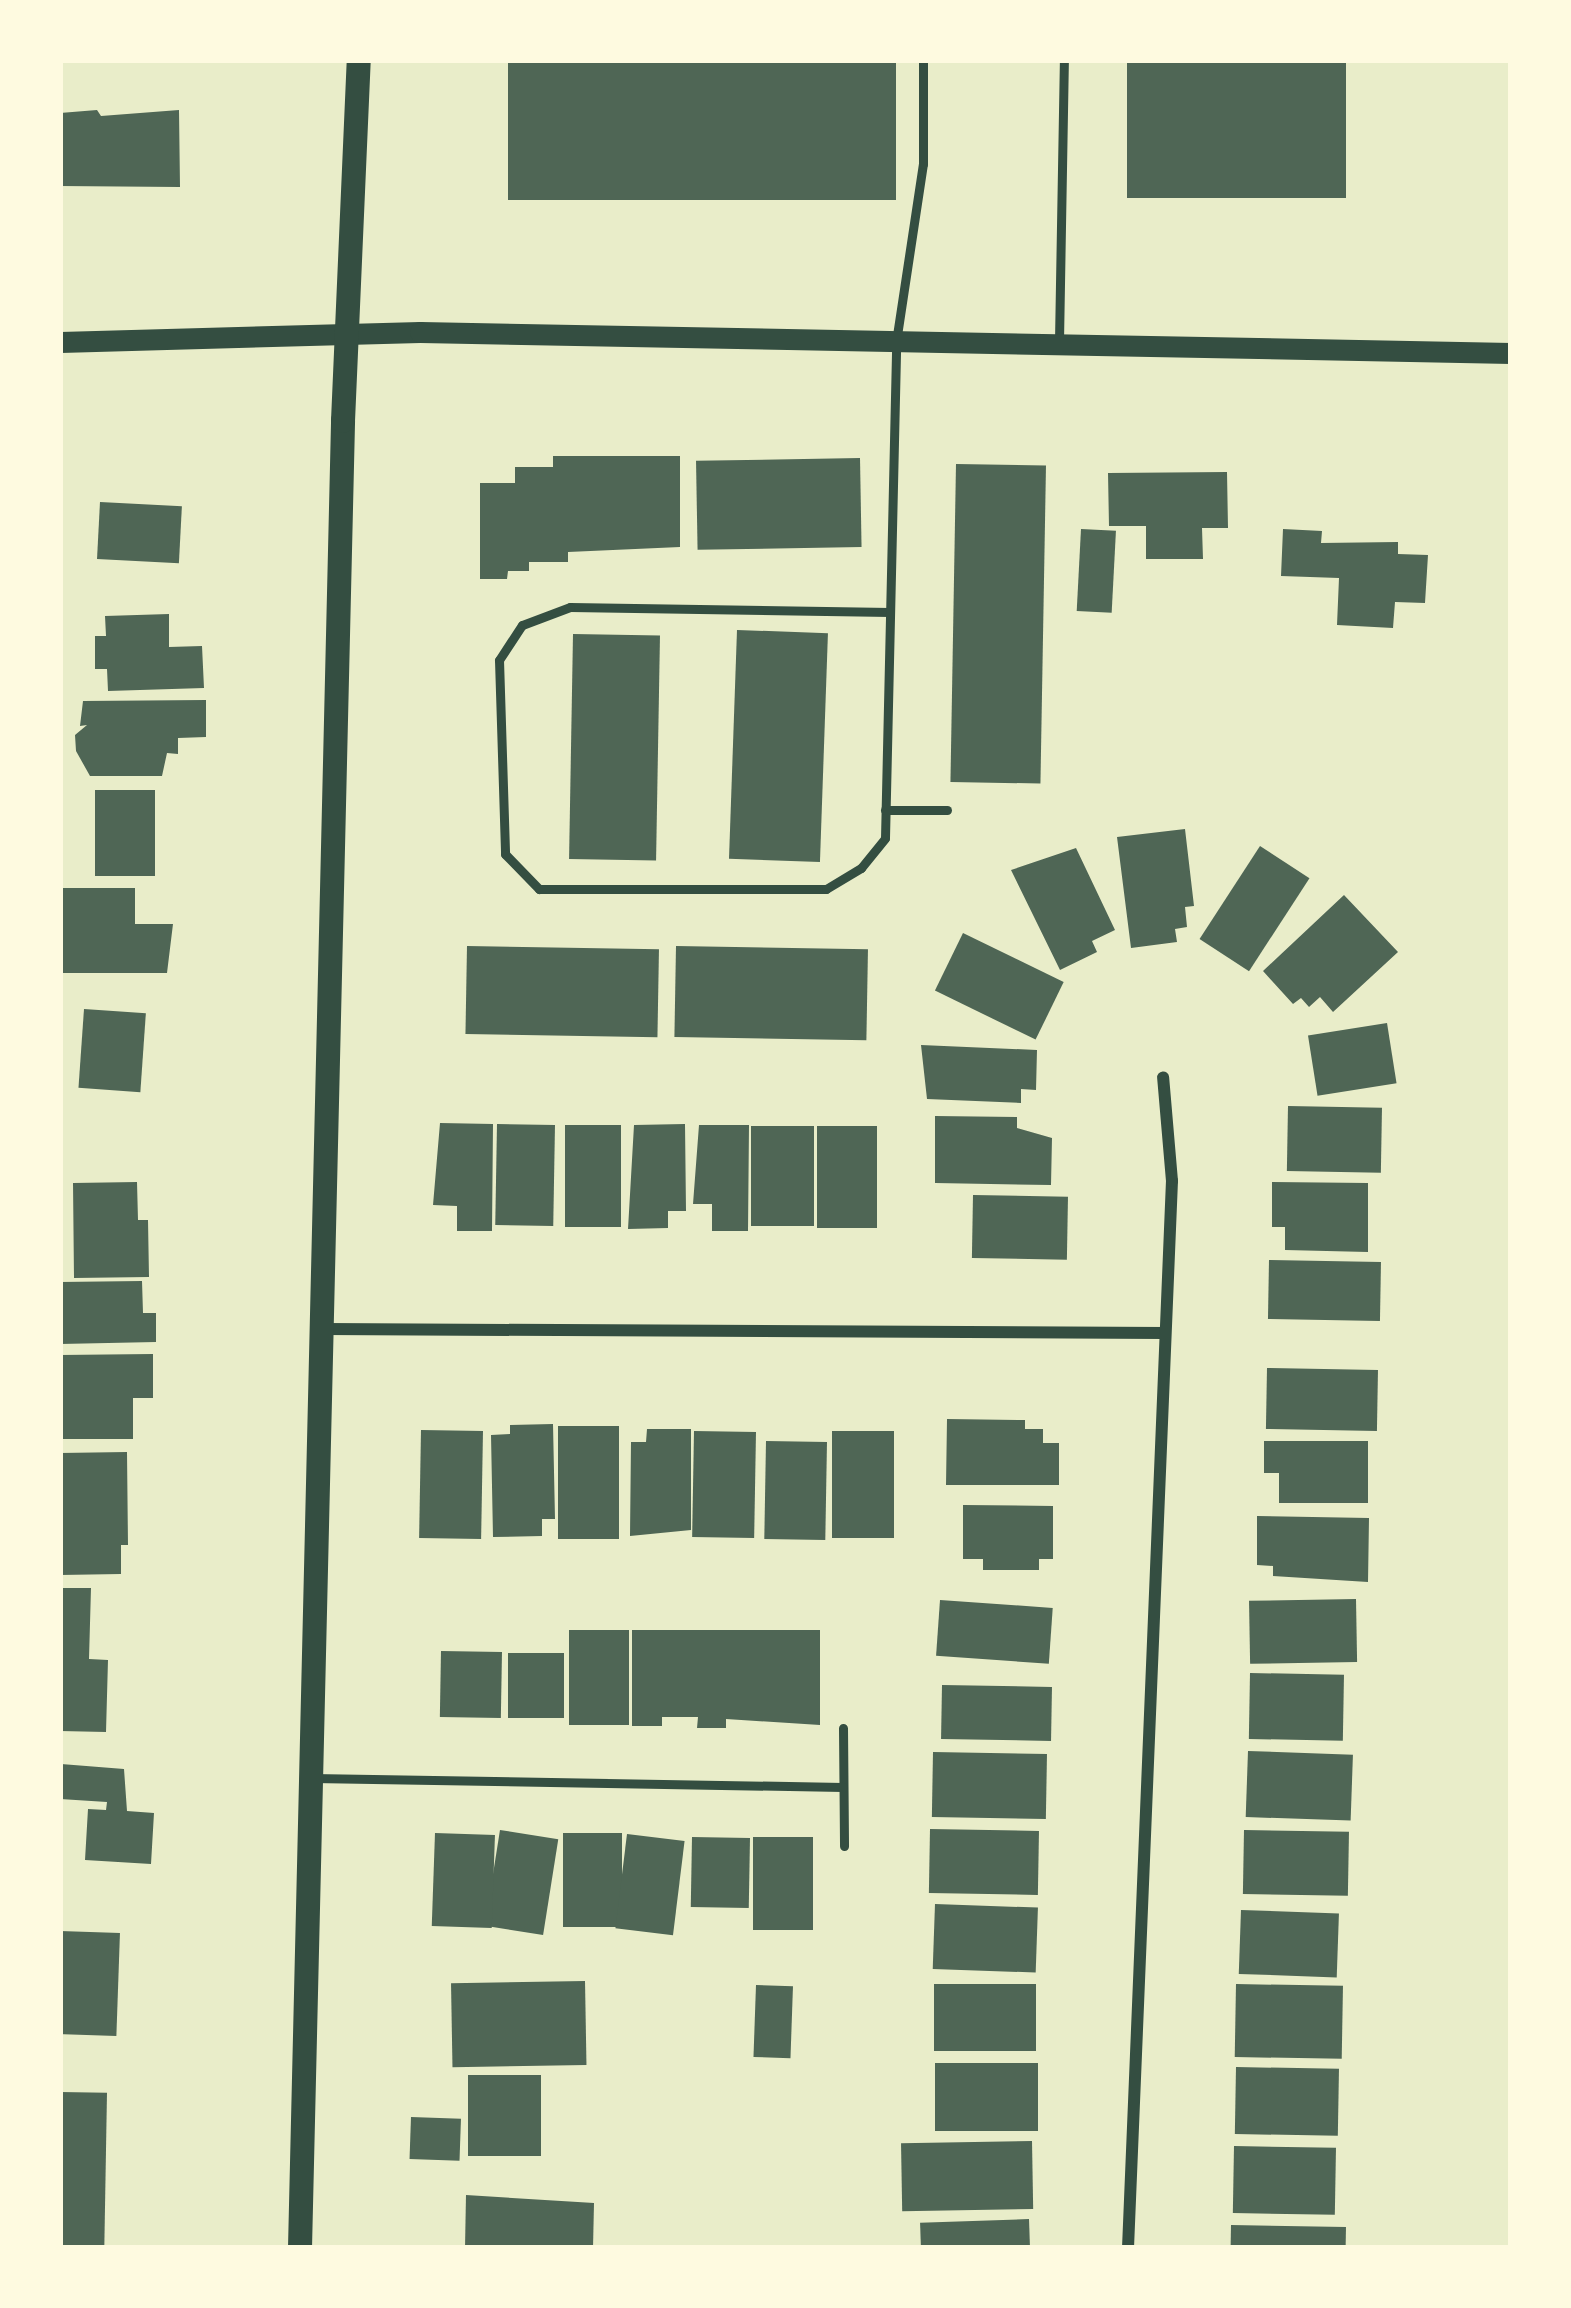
<!DOCTYPE html>
<style>
body{margin:0}
#map{position:relative;width:1571px;height:2308px;overflow:hidden;background:#e9edc9;font-family:Inter,sans-serif}
div>[style]{position:absolute}
.building>*{inset:0;background:#4f6655;transform-origin:0 0}
.service>*{height:9px;margin:-4.5px;padding:0 4.5px;transform-origin:4.5px;border-radius:4.5px;background:#344e41}
.minor>*{height:12px;margin:-6px;padding:0 6px;transform-origin:6px;border-radius:6px;background:#344e41}
.tertiary>*{height:21px;margin:-10.5px;padding:0 10.5px;transform-origin:10.5px;border-radius:10.5px;background:#344e41}
.secondary>*{height:24px;margin:-12px;padding:0 12px;transform-origin:12px;border-radius:12px;background:#344e41}
span{translate:-50% -50%;white-space:nowrap;text-align:center;line-height:1.15;-webkit-text-stroke:9px #fefae0;paint-order:stroke}
.frame{position:absolute;inset:0;border:63px solid #fefae0;pointer-events:none}
</style>
<div id="map">
<div class="building">
<i style="left:508px;top:60px;width:388px;height:140px"></i>
<i style="left:1127px;top:60px;width:219px;height:138px"></i>
<i style="clip-path:polygon(97px 110px,101px 116px,179px 110px,180px 187px,60px 186px,60px 113px)"></i>
<i style="clip-path:polygon(553px 456px,680px 456px,680px 547px,568px 552px,568px 562px,529px 562px,529px 571px,508px 571px,507px 579px,480px 579px,480px 483px,515px 483px,515px 467px,553px 467px)"></i>
<i style="left:860px;top:458px;width:89px;height:164px;rotate:89deg"></i>
<i style="left:956px;top:464px;width:90px;height:318px;rotate:1deg"></i>
<i style="clip-path:polygon(1227px 472px,1228px 528px,1202px 528px,1203px 559px,1146px 559px,1146px 526px,1109px 526px,1108px 473px)"></i>
<i style="left:100px;top:502px;width:82px;height:57px;rotate:3deg"></i>
<i style="left:1081px;top:529px;width:35px;height:82px;rotate:3deg"></i>
<i style="clip-path:polygon(1283px 529px,1322px 531px,1321px 543px,1398px 542px,1398px 554px,1428px 555px,1425px 603px,1395px 602px,1393px 628px,1337px 625px,1339px 578px,1281px 576px)"></i>
<i style="clip-path:polygon(169px 614px,169px 647px,202px 646px,204px 688px,108px 691px,107px 669px,95px 669px,95px 636px,106px 636px,105px 616px)"></i>
<i style="left:737px;top:630px;width:91px;height:229px;rotate:2deg"></i>
<i style="left:573px;top:634px;width:87px;height:225px;rotate:1deg"></i>
<i style="clip-path:polygon(206px 700px,206px 737px,178px 738px,178px 754px,167px 753px,162px 776px,90px 776px,76px 751px,75px 735px,87px 725px,80px 726px,83px 701px)"></i>
<i style="left:95px;top:790px;width:60px;height:86px"></i>
<i style="clip-path:polygon(1185px 829px,1194px 906px,1185px 907px,1187px 927px,1175px 929px,1177px 942px,1131px 948px,1117px 837px)"></i>
<i style="left:1260px;top:846px;width:59px;height:111px;rotate:33deg"></i>
<i style="clip-path:polygon(1076px 848px,1115px 930px,1092px 941px,1097px 952px,1060px 970px,1011px 870px)"></i>
<i style="clip-path:polygon(60px 888px,135px 888px,135px 924px,173px 924px,167px 973px,60px 973px)"></i>
<i style="clip-path:polygon(1344px 895px,1398px 952px,1333px 1012px,1320px 997px,1309px 1007px,1301px 998px,1293px 1004px,1263px 971px)"></i>
<i style="left:963px;top:933px;width:112px;height:64px;rotate:26deg"></i>
<i style="left:467px;top:946px;width:192px;height:88px;rotate:1deg"></i>
<i style="left:676px;top:946px;width:192px;height:91px;rotate:1deg"></i>
<i style="left:84px;top:1009px;width:62px;height:79px;rotate:4deg"></i>
<i style="left:1387px;top:1023px;width:61px;height:80px;rotate:81deg"></i>
<i style="clip-path:polygon(921px 1045px,1037px 1050px,1036px 1090px,1021px 1089px,1021px 1103px,927px 1099px)"></i>
<i style="left:1288px;top:1106px;width:94px;height:65px;rotate:1deg"></i>
<i style="clip-path:polygon(935px 1116px,1017px 1117px,1017px 1128px,1052px 1138px,1051px 1185px,935px 1183px)"></i>
<i style="clip-path:polygon(440px 1123px,493px 1124px,492px 1231px,457px 1231px,457px 1206px,433px 1205px)"></i>
<i style="left:497px;top:1124px;width:58px;height:101px;rotate:1deg"></i>
<i style="clip-path:polygon(685px 1124px,686px 1211px,668px 1211px,668px 1228px,628px 1229px,634px 1125px)"></i>
<i style="left:565px;top:1125px;width:56px;height:102px"></i>
<i style="clip-path:polygon(699px 1125px,749px 1125px,748px 1231px,712px 1231px,712px 1204px,693px 1204px)"></i>
<i style="left:814px;top:1126px;width:100px;height:63px;rotate:90deg"></i>
<i style="left:817px;top:1126px;width:60px;height:102px"></i>
<i style="clip-path:polygon(137px 1182px,138px 1220px,148px 1220px,149px 1277px,74px 1278px,73px 1183px)"></i>
<i style="clip-path:polygon(1272px 1182px,1368px 1183px,1368px 1252px,1285px 1250px,1285px 1227px,1272px 1227px)"></i>
<i style="left:973px;top:1195px;width:95px;height:63px;rotate:1deg"></i>
<i style="left:1269px;top:1260px;width:112px;height:59px;rotate:1deg"></i>
<i style="clip-path:polygon(142px 1281px,143px 1313px,156px 1313px,156px 1342px,60px 1344px,60px 1282px)"></i>
<i style="clip-path:polygon(153px 1354px,153px 1398px,133px 1398px,133px 1439px,60px 1439px,60px 1355px)"></i>
<i style="left:1267px;top:1368px;width:111px;height:61px;rotate:1deg"></i>
<i style="clip-path:polygon(947px 1419px,1025px 1420px,1025px 1429px,1043px 1429px,1043px 1443px,1059px 1443px,1059px 1485px,946px 1485px)"></i>
<i style="clip-path:polygon(553px 1424px,555px 1519px,542px 1519px,542px 1536px,493px 1537px,491px 1435px,510px 1434px,510px 1425px)"></i>
<i style="left:558px;top:1426px;width:61px;height:113px"></i>
<i style="clip-path:polygon(647px 1429px,691px 1429px,691px 1530px,630px 1536px,631px 1442px,646px 1442px)"></i>
<i style="left:421px;top:1430px;width:62px;height:108px;rotate:1deg"></i>
<i style="left:694px;top:1431px;width:62px;height:106px;rotate:1deg"></i>
<i style="left:832px;top:1431px;width:62px;height:107px"></i>
<i style="left:766px;top:1441px;width:61px;height:98px;rotate:1deg"></i>
<i style="clip-path:polygon(1264px 1441px,1368px 1441px,1368px 1503px,1279px 1503px,1279px 1473px,1264px 1473px)"></i>
<i style="clip-path:polygon(127px 1452px,128px 1545px,121px 1545px,121px 1574px,60px 1575px,60px 1453px)"></i>
<i style="clip-path:polygon(963px 1505px,1053px 1506px,1053px 1559px,1039px 1559px,1039px 1570px,983px 1570px,983px 1559px,963px 1559px)"></i>
<i style="clip-path:polygon(1257px 1516px,1369px 1518px,1368px 1582px,1273px 1576px,1273px 1566px,1257px 1565px)"></i>
<i style="clip-path:polygon(60px 1588px,91px 1588px,89px 1659px,108px 1660px,106px 1732px,60px 1731px)"></i>
<i style="left:1356px;top:1599px;width:63px;height:107px;rotate:89deg"></i>
<i style="left:940px;top:1600px;width:113px;height:56px;rotate:4deg"></i>
<i style="left:569px;top:1630px;width:60px;height:95px"></i>
<i style="clip-path:polygon(632px 1630px,820px 1630px,820px 1725px,726px 1719px,726px 1728px,697px 1728px,698px 1717px,662px 1717px,662px 1726px,632px 1726px)"></i>
<i style="left:441px;top:1651px;width:61px;height:66px;rotate:1deg"></i>
<i style="left:508px;top:1653px;width:56px;height:65px"></i>
<i style="left:1250px;top:1673px;width:94px;height:66px;rotate:1deg"></i>
<i style="left:942px;top:1685px;width:110px;height:54px;rotate:1deg"></i>
<i style="left:1248px;top:1751px;width:105px;height:66px;rotate:2deg"></i>
<i style="left:933px;top:1752px;width:114px;height:65px;rotate:1deg"></i>
<i style="clip-path:polygon(61px 1764px,124px 1769px,127px 1811px,154px 1813px,151px 1864px,85px 1860px,88px 1809px,106px 1810px,107px 1802px,60px 1799px)"></i>
<i style="left:930px;top:1829px;width:109px;height:64px;rotate:1deg"></i>
<i style="left:500px;top:1830px;width:59px;height:97px;rotate:9deg"></i>
<i style="left:1244px;top:1830px;width:105px;height:64px;rotate:1deg"></i>
<i style="left:435px;top:1833px;width:60px;height:93px;rotate:2deg"></i>
<i style="left:622px;top:1833px;width:94px;height:59px;rotate:90deg"></i>
<i style="left:627px;top:1834px;width:58px;height:95px;rotate:7deg"></i>
<i style="left:692px;top:1837px;width:58px;height:70px;rotate:1deg"></i>
<i style="left:753px;top:1837px;width:60px;height:93px"></i>
<i style="left:935px;top:1904px;width:103px;height:65px;rotate:2deg"></i>
<i style="left:1241px;top:1910px;width:98px;height:64px;rotate:2deg"></i>
<i style="left:60px;top:1931px;width:60px;height:103px;rotate:2deg"></i>
<i style="left:585px;top:1981px;width:84px;height:134px;rotate:89deg"></i>
<i style="left:934px;top:1984px;width:102px;height:67px"></i>
<i style="left:1236px;top:1984px;width:107px;height:73px;rotate:1deg"></i>
<i style="left:756px;top:1985px;width:37px;height:72px;rotate:2deg"></i>
<i style="left:935px;top:2063px;width:103px;height:68px"></i>
<i style="left:1236px;top:2067px;width:103px;height:67px;rotate:1deg"></i>
<i style="left:468px;top:2075px;width:73px;height:81px"></i>
<i style="left:60px;top:2092px;width:47px;height:154px;rotate:1deg"></i>
<i style="left:411px;top:2117px;width:50px;height:42px;rotate:2deg"></i>
<i style="left:1032px;top:2141px;width:68px;height:131px;rotate:89deg"></i>
<i style="left:1234px;top:2146px;width:102px;height:67px;rotate:1deg"></i>
<i style="clip-path:polygon(466px 2195px,594px 2203px,593px 2248px,465px 2248px)"></i>
<i style="left:1029px;top:2219px;width:29px;height:109px;rotate:88deg"></i>
<i style="left:1231px;top:2225px;width:115px;height:23px;rotate:1deg"></i>
</div>
<div class="service">
<i style="left:1059px;top:341px;width:281px;rotate:-89deg"></i>
<i style="left:890px;top:612px;width:320px;rotate:-179.1deg"></i>
<i style="left:570px;top:607px;width:51px;rotate:159.4deg"></i>
<i style="left:522px;top:625px;width:42px;rotate:123.3deg"></i>
<i style="left:499px;top:660px;width:194px;rotate:88.2deg"></i>
<i style="left:505px;top:854px;width:49px;rotate:45.8deg"></i>
<i style="left:539px;top:889px;width:287px"></i>
<i style="left:826px;top:889px;width:41px;rotate:-31deg"></i>
<i style="left:861px;top:868px;width:38px;rotate:-51deg"></i>
<i style="left:885px;top:838px;width:496px;rotate:-88.7deg"></i>
<i style="left:896px;top:342px;width:180px;rotate:-81.4deg"></i>
<i style="left:923px;top:164px;width:104px;rotate:-90deg"></i>
<i style="left:885px;top:810px;width:62px"></i>
<i style="left:843px;top:1728px;width:118px;rotate:89.5deg"></i>
<i style="left:312px;top:1778px;width:531px;rotate:0.97deg"></i>
</div>
<div class="minor">
<i style="left:324px;top:1329px;width:841px;rotate:0.27deg"></i>
<i style="left:1128px;top:2248px;width:1068px;rotate:-87.64deg"></i>
<i style="left:1172px;top:1181px;width:104px;rotate:-94.9deg"></i>
</div>
<div class="tertiary">
<i style="left:60px;top:342px;width:360px;rotate:-1.6deg"></i>
<i style="left:420px;top:332px;width:1091px;rotate:1.1deg"></i>
</div>
<div class="secondary">
<i style="left:300px;top:2248px;width:1828px;rotate:-88.65deg"></i>
<i style="left:343px;top:421px;width:361px;rotate:-87.5deg"></i>
</div>
<div class="frame"></div>
</div>
